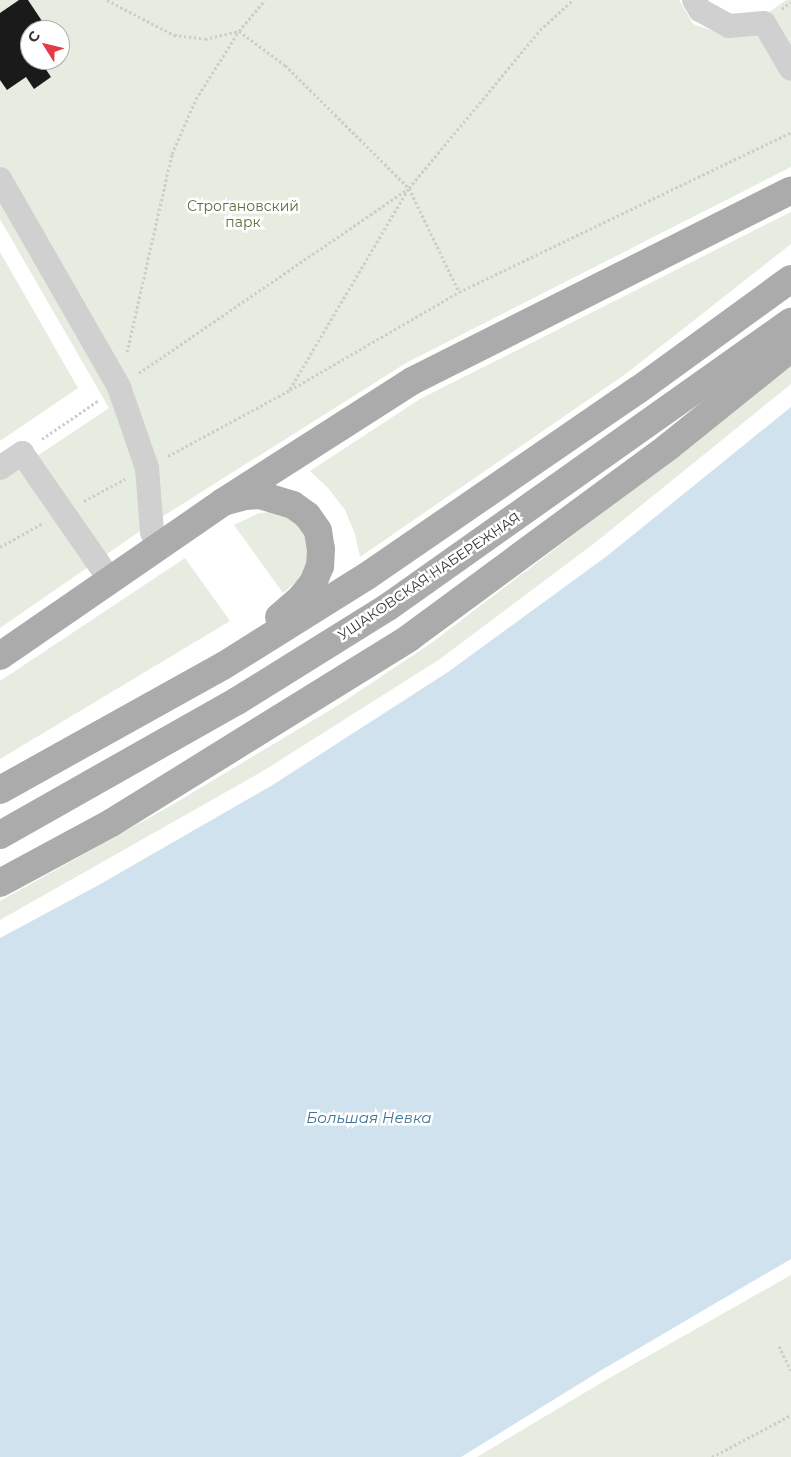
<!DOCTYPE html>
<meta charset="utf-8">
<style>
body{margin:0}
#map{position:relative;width:791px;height:1457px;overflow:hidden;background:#fff;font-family:Montserrat,sans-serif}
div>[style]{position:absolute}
.green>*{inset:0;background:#e6ecdf}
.water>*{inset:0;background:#cfe2ee}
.building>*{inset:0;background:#1a1a1a}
.path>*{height:3px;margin-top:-1.5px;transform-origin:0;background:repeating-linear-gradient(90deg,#cdcdcd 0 2.5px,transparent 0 5px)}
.minor>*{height:24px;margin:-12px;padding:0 12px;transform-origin:12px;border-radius:12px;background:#d0d0d0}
.major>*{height:28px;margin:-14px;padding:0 14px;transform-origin:14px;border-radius:14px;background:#ababab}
span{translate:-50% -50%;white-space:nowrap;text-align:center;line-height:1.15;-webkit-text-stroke:5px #fff;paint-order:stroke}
.park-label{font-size:14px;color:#56703f}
.street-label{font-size:14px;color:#333}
.water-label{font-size:15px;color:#3f7597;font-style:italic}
.north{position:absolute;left:20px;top:20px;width:50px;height:50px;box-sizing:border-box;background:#fff;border:1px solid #adadad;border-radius:50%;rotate:306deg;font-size:14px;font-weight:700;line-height:20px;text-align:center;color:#333}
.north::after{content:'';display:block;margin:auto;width:18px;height:22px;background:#e63946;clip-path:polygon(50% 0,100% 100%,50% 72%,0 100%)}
</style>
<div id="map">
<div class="green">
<i style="clip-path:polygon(evenodd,0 0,679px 0,693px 24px,733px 38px,786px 0,791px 0,791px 167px,406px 363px,146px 527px,0 628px,0 481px,109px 408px,0 219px,0 0,30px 30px,60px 30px,60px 60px,30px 60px,30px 30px)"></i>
<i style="clip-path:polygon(791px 212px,791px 244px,627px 373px,360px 557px,355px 534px,345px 510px,328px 488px,310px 471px,420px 399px)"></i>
<i style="clip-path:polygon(0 252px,78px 388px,0 441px)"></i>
<i style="clip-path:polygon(791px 364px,791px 384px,596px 542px,440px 659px,263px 771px,0 920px,0 901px,172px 805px,337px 706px,430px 644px,681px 453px)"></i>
<i style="clip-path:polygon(272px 512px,285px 515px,297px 523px,305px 535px,310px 548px,304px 575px,283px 593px,234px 525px,259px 513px)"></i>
<i style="clip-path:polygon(185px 558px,230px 621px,0 759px,0 681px)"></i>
<i style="clip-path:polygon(791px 1275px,791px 1457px,477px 1457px,606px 1380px)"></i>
</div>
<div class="water">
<i style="clip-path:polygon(791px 407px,791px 1259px,600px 1371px,461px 1457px,0 1457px,0 938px,97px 886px,271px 786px,448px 672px,607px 556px)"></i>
</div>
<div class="building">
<i style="clip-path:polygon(19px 0,28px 0,48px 30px,30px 30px,30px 60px,51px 60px,43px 65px,51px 77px,34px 89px,26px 77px,7px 90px,0 80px,0 13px)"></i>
</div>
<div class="path">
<i style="left:107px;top:0;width:76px;rotate:27.6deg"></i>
<i style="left:174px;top:35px;width:31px;rotate:7deg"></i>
<i style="left:205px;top:39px;width:35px;rotate:-13deg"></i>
<i style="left:239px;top:31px;width:57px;rotate:36.5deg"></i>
<i style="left:285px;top:65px;width:175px;rotate:44.8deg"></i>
<i style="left:409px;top:188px;width:115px;rotate:64.3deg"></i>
<i style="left:782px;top:9px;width:11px;rotate:-38deg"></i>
<i style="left:127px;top:352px;width:203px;rotate:-77.2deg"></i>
<i style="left:172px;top:154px;width:60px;rotate:-66.4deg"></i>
<i style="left:196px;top:99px;width:80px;rotate:-57.7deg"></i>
<i style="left:239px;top:31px;width:40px;rotate:-50deg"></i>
<i style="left:139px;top:373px;width:324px;rotate:-34.4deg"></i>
<i style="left:290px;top:389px;width:234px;rotate:-59.4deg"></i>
<i style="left:409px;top:188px;width:205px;rotate:-50.3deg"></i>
<i style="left:540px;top:30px;width:45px;rotate:-42.3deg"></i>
<i style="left:42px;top:439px;width:69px;rotate:-34.4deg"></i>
<i style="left:168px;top:456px;width:139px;rotate:-28.4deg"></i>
<i style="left:290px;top:390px;width:195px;rotate:-30.1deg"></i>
<i style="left:459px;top:292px;width:369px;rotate:-25.7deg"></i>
<i style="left:84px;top:501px;width:47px;rotate:-28.2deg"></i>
<i style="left:0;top:547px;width:49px;rotate:-29.2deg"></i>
<i style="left:779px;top:1346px;width:28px;rotate:64deg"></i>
<i style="left:712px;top:1457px;width:89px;rotate:-28deg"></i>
</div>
<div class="minor">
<i style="left:694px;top:0;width:12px;rotate:59deg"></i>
<i style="left:700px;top:10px;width:33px;rotate:29deg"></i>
<i style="left:729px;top:26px;width:35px;rotate:-5deg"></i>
<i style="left:764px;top:23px;width:53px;rotate:59.6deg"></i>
<i style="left:0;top:179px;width:240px;rotate:60.2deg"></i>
<i style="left:119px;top:387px;width:86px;rotate:70.9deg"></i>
<i style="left:147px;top:468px;width:64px;rotate:85.5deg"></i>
<i style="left:152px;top:532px;width:16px;rotate:68deg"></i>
<i style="left:0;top:468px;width:27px;rotate:-34deg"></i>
<i style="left:22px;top:453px;width:155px;rotate:55.3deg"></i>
</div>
<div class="major">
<i style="left:223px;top:502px;width:224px;rotate:-32.6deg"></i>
<i style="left:412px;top:381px;width:424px;rotate:-26.7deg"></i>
<i style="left:0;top:656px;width:271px;rotate:-34.6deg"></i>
<i style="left:223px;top:502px;width:23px;rotate:-15deg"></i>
<i style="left:245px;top:496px;width:15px;rotate:-4deg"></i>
<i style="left:260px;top:495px;width:34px;rotate:17deg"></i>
<i style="left:293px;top:505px;width:17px;rotate:36deg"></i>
<i style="left:307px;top:515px;width:19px;rotate:55deg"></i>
<i style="left:318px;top:531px;width:18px;rotate:81deg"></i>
<i style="left:321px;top:549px;width:17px;rotate:93deg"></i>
<i style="left:320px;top:566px;width:18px;rotate:112deg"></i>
<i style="left:313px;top:583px;width:19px;rotate:129deg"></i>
<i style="left:301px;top:598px;width:29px;rotate:139deg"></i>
<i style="left:0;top:790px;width:255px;rotate:-29.1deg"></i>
<i style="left:223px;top:666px;width:170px;rotate:-32deg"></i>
<i style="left:367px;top:576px;width:329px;rotate:-34.5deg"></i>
<i style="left:638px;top:390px;width:189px;rotate:-36deg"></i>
<i style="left:0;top:835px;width:272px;rotate:-29.5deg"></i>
<i style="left:237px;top:701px;width:178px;rotate:-31.9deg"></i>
<i style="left:388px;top:607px;width:494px;rotate:-35.3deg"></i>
<i style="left:0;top:883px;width:126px;rotate:-28.4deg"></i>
<i style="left:111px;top:823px;width:351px;rotate:-31.8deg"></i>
<i style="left:409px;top:638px;width:322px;rotate:-36.4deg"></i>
<i style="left:668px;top:447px;width:158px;rotate:-38.8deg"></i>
</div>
<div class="park-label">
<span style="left:243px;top:214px">Строгановский<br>парк</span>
</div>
<div class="street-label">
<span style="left:429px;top:576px;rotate:-34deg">УШАКОВСКАЯ НАБЕРЕЖНАЯ</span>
</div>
<div class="water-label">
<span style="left:369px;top:1118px">Большая Невка</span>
</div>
<div class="north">С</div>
</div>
